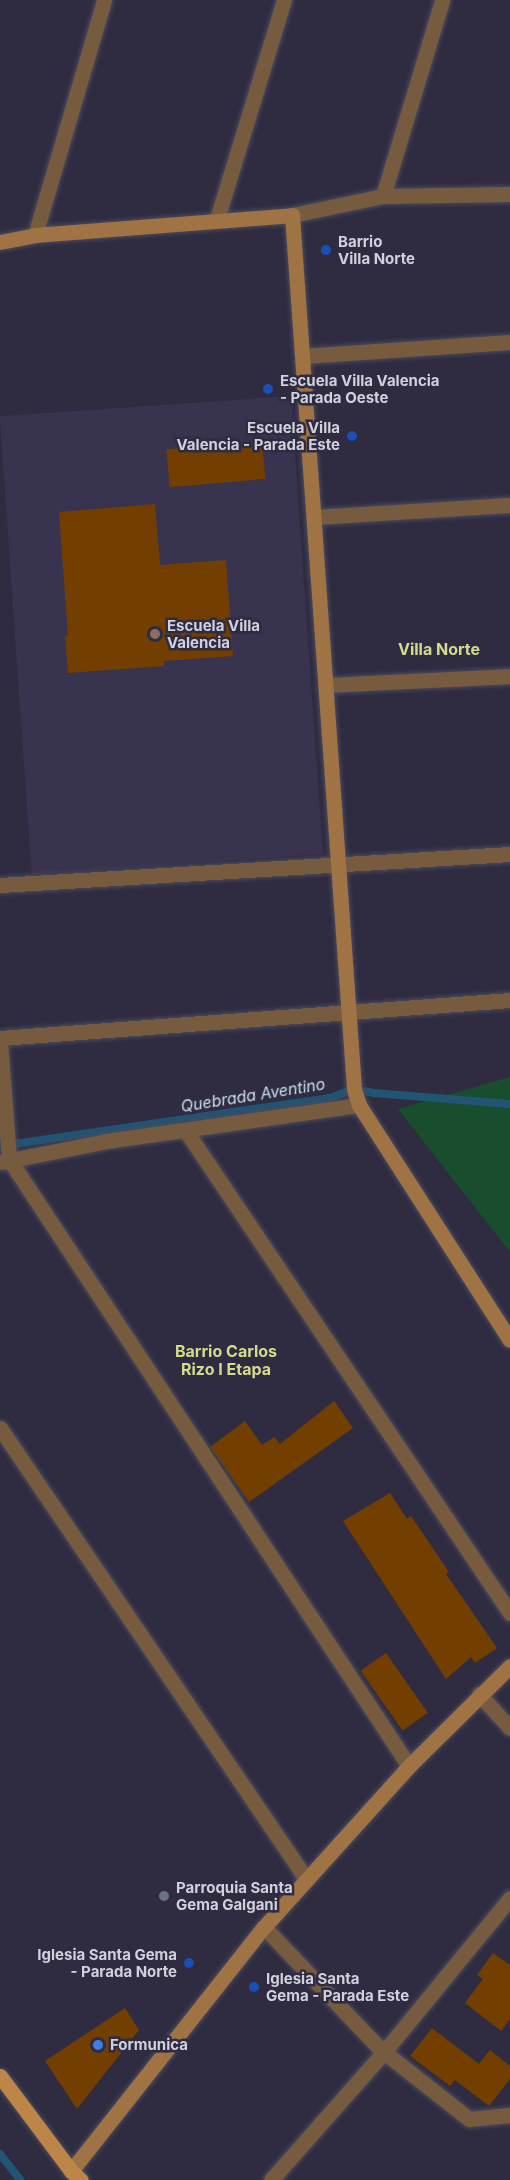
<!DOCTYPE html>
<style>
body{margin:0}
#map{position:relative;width:510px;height:2180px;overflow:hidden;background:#2f2c41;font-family:Inter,sans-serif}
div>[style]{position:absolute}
.built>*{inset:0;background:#38344f;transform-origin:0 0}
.green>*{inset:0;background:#184e2d}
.stream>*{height:8px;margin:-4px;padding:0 4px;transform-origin:4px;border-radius:4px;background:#225473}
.building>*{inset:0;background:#733f00;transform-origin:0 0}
.roads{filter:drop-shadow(0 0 2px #4c4a5d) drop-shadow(0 0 2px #4c4a5d)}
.street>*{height:15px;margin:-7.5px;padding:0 7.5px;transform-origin:7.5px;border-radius:7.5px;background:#775b3f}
.secondary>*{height:15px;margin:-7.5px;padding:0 7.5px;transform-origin:7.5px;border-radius:7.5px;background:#9f7344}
.primary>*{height:15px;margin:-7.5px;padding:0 7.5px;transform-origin:7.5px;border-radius:7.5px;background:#bd8547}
.dots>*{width:16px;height:16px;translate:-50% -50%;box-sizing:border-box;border:3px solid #2f2c41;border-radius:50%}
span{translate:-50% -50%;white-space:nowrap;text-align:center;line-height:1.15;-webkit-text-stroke:5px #2f2c41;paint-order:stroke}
.poi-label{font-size:15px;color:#d1d0dd;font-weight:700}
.left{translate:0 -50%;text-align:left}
.right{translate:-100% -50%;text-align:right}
.neighbourhood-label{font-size:16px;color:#d6da8c;font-weight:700}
.water-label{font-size:16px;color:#c9deed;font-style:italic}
</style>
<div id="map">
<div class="built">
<i style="left:291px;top:396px;width:459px;height:292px;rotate:86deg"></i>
</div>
<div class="green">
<i style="clip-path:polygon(510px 1077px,510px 1252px,398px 1109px)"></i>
</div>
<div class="stream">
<i style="left:0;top:1146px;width:333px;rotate:-8.3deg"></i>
<i style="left:330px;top:1098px;width:26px;rotate:-21deg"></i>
<i style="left:354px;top:1089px;width:20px;rotate:11deg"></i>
<i style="left:374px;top:1093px;width:136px;rotate:4.6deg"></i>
<i style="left:0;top:2154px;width:33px;rotate:52deg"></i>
</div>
<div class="building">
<i style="left:262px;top:441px;width:38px;height:96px;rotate:85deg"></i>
<i style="clip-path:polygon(155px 504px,160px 565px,226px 560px,233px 656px,164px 661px,164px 666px,68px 673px,65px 636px,68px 636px,59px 512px)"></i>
<i style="clip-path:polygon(334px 1401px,353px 1428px,249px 1502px,210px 1447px,245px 1421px,262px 1445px,274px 1437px,280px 1444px)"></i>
<i style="clip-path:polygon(390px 1493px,407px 1519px,411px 1516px,449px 1572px,446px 1574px,497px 1648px,475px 1663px,471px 1657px,446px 1679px,343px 1521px)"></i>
<i style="left:386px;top:1653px;width:73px;height:31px;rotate:55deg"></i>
<i style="clip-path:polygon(493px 1953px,510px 1965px,510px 2019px,501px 2031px,465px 2003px,483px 1979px,477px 1975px)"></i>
<i style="clip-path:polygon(125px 2008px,139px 2030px,77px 2109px,45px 2061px)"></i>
<i style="clip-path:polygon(432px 2028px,479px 2064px,490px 2050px,510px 2066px,510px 2079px,489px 2106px,455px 2080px,450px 2086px,410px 2056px)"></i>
</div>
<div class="roads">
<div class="street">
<i style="left:383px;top:196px;width:205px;rotate:-73.2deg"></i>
<i style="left:292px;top:215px;width:93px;rotate:-11.8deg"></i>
<i style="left:383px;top:196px;width:127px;rotate:-0.9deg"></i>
<i style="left:217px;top:219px;width:229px;rotate:-73deg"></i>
<i style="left:35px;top:235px;width:245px;rotate:-73.6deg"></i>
<i style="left:303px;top:356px;width:207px;rotate:-3.9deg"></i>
<i style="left:314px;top:517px;width:196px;rotate:-3.5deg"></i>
<i style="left:326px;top:685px;width:184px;rotate:-2.8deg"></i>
<i style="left:0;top:885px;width:511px;rotate:-3.48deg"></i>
<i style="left:0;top:1038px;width:511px;rotate:-4.26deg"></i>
<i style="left:0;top:1042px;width:117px;rotate:85.6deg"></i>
<i style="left:9px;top:1159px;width:727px;rotate:56.62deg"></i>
<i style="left:186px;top:1131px;width:581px;rotate:56.09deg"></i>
<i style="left:1px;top:1162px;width:107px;rotate:-11.3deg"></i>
<i style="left:106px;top:1141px;width:256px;rotate:-8.1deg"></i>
<i style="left:0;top:1428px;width:546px;rotate:55.82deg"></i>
<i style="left:479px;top:1694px;width:46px;rotate:47.6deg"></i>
<i style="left:264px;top:1927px;width:174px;rotate:46.4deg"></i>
<i style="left:384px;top:2052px;width:108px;rotate:38.2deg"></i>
<i style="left:469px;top:2119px;width:41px;rotate:-5.6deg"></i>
<i style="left:271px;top:2180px;width:171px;rotate:-48.6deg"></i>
<i style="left:384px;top:2052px;width:199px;rotate:-50.7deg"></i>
</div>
<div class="secondary">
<i style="left:0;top:242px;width:36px;rotate:-11deg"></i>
<i style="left:35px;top:235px;width:258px;rotate:-4.4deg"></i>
<i style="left:292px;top:215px;width:876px;rotate:85.94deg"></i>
<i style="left:354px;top:1089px;width:17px;rotate:73deg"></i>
<i style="left:359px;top:1105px;width:279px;rotate:57.3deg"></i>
<i style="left:71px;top:2171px;width:311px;rotate:-51.7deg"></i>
<i style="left:264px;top:1927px;width:217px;rotate:-48deg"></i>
<i style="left:409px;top:1766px;width:142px;rotate:-44.7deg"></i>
</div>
<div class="primary">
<i style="left:0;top:2076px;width:119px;rotate:53.2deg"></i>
<i style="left:71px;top:2171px;width:13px;rotate:42deg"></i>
</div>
</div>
<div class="dots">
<i style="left:326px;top:250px;background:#1a4fb4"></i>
<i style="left:268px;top:389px;background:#1a4fb4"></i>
<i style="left:352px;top:436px;background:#1a4fb4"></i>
<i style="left:155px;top:634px;background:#8d6e63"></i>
<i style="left:164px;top:1896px;background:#6b7280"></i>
<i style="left:189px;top:1963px;background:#1a4fb4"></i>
<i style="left:254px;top:1987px;background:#1a4fb4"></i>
<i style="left:98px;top:2045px;background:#3f7fe0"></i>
</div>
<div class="poi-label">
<span class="left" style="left:338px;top:250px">Barrio<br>Villa Norte</span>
<span class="left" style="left:280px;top:389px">Escuela Villa Valencia<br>- Parada Oeste</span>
<span class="right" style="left:340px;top:436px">Escuela Villa<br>Valencia - Parada Este</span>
<span class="left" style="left:167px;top:634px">Escuela Villa<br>Valencia</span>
<span class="left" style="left:176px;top:1896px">Parroquia Santa<br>Gema Galgani</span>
<span class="right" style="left:177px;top:1963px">Iglesia Santa Gema<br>- Parada Norte</span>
<span class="left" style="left:266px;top:1987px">Iglesia Santa<br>Gema - Parada Este</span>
<span class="left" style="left:110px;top:2045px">Formunica</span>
</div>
<div class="neighbourhood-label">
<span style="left:439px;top:649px">Villa Norte</span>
<span style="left:226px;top:1360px">Barrio Carlos<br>Rizo I Etapa</span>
</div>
<div class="water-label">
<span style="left:253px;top:1095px;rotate:-9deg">Quebrada Aventino</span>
</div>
</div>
